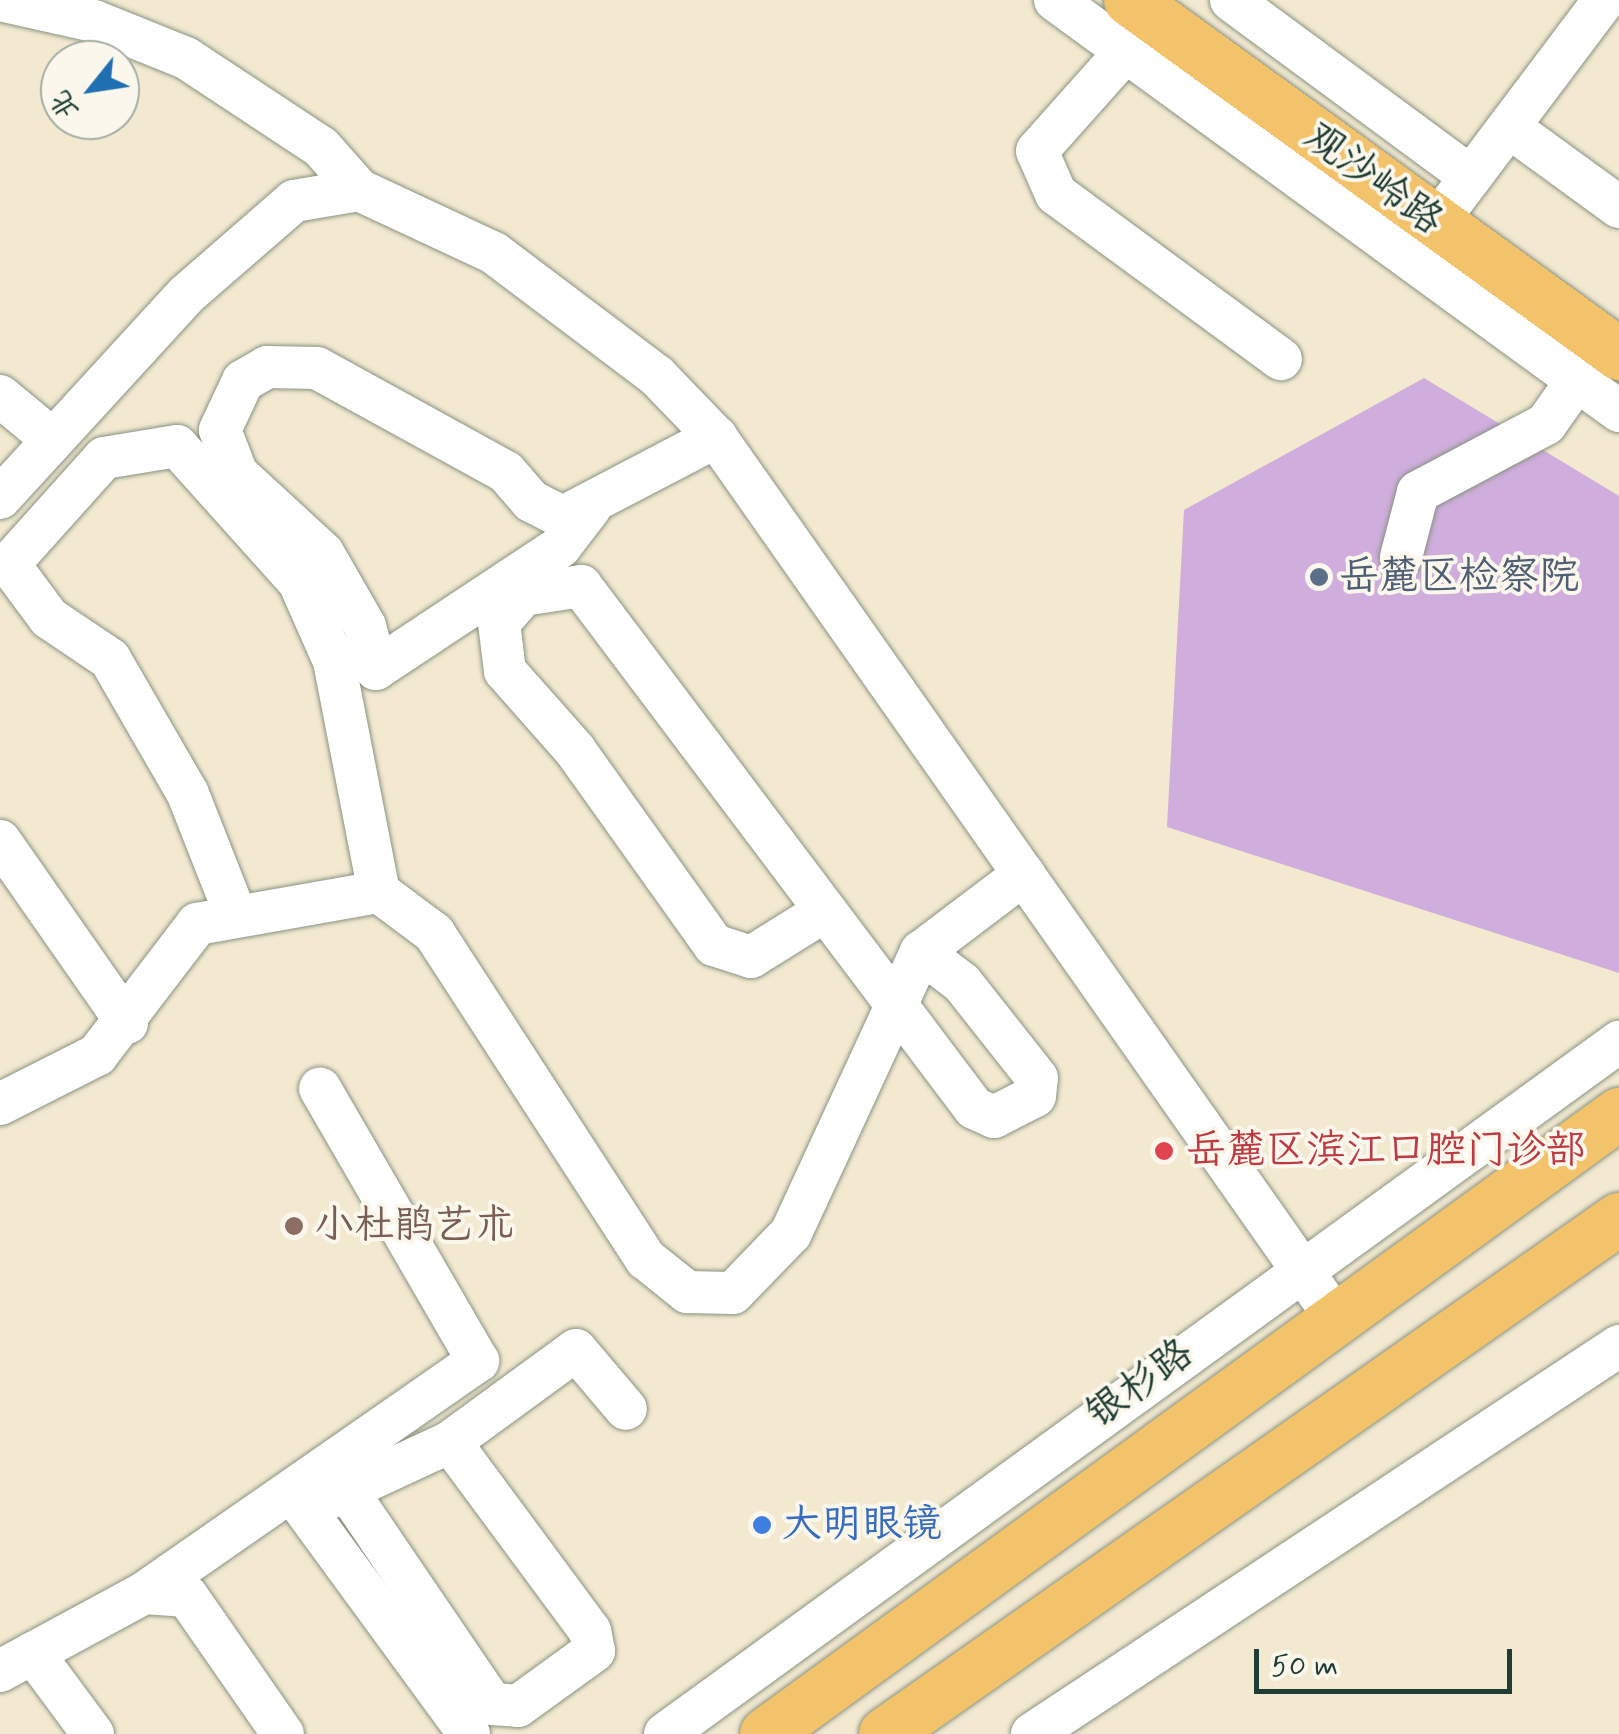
<!DOCTYPE html>
<meta charset="utf-8">
<style>
body{margin:0}
#map{position:relative;width:1619px;height:1734px;overflow:hidden;background:#f3e9d1;font-family:Mynerve,"LXGW WenKai TC",sans-serif}
div>[style]{position:absolute}
.building>*{inset:0;background:#cfaddc}
.roads{filter:drop-shadow(0 0 2px #899382) drop-shadow(0 0 2px #899382)}
.minor>*{height:42px;margin:-21px;padding:0 21px;transform-origin:21px;border-radius:21px;background:#fff}
.major>*{height:52px;margin:-26px;padding:0 26px;transform-origin:26px;border-radius:26px;background:#f2c36a}
.dots>*{width:28px;height:28px;translate:-50% -50%;box-sizing:border-box;border:5px solid #fbf7ec;border-radius:50%}
span{translate:-50% -50%;white-space:nowrap;text-align:center;line-height:1.15;-webkit-text-stroke:8px #fbf7ec;paint-order:stroke}
.street-label{font-size:40px;color:#1f3d34}
.service-label{font-size:40px;color:#4e5e75}
.left{translate:0 -50%;text-align:left}
.health-label{font-size:40px;color:#be3a42}
.education-label{font-size:40px;color:#785e54}
.shop-label{font-size:40px;color:#366cbe}
.north{position:absolute;left:40px;top:40px;width:100px;height:100px;box-sizing:border-box;background:#fbf7ec;border:2px solid #a3ada2;border-radius:50%;rotate:240deg;font-size:28px;font-weight:700;line-height:40px;text-align:center;color:#1f3d34}
.north::after{content:'';display:block;margin:auto;width:35px;height:45px;background:#1f6fb2;clip-path:polygon(50% 0,100% 100%,50% 72%,0 100%)}
.scale{position:absolute;left:1254px;top:1649px;width:258px;height:45px;box-sizing:border-box;border:5px solid #1f3d34;border-top:0;padding-left:12px;font-size:30px;line-height:35px;white-space:nowrap;color:#1f3d34;-webkit-text-stroke:8px #fbf7ec;paint-order:stroke}
</style>
<div id="map">
<div class="building">
<i style="clip-path:polygon(1424px 378px,1619px 496px,1619px 973px,1167px 827px,1184px 510px)"></i>
</div>
<div class="roads">
<div class="minor">
<i style="left:0;top:0;width:96px;rotate:12.6deg"></i>
<i style="left:94px;top:21px;width:99px;rotate:21.9deg"></i>
<i style="left:186px;top:58px;width:162px;rotate:33.4deg"></i>
<i style="left:321px;top:147px;width:57px;rotate:48.5deg"></i>
<i style="left:1055px;top:0;width:698px;rotate:36.08deg"></i>
<i style="left:1231px;top:0;width:298px;rotate:36.4deg"></i>
<i style="left:1143px;top:32px;width:159px;rotate:131.7deg"></i>
<i style="left:1037px;top:151px;width:47px;rotate:66.2deg"></i>
<i style="left:1056px;top:194px;width:279px;rotate:36.3deg"></i>
<i style="left:1509px;top:127px;width:136px;rotate:36deg"></i>
<i style="left:1418px;top:247px;width:309px;rotate:-53deg"></i>
<i style="left:0;top:396px;width:67px;rotate:39.6deg"></i>
<i style="left:0;top:498px;width:275px;rotate:-47.5deg"></i>
<i style="left:186px;top:295px;width:143px;rotate:-41deg"></i>
<i style="left:294px;top:201px;width:66px;rotate:-9.6deg"></i>
<i style="left:359px;top:190px;width:149px;rotate:25deg"></i>
<i style="left:494px;top:253px;width:204px;rotate:37deg"></i>
<i style="left:657px;top:376px;width:85px;rotate:46deg"></i>
<i style="left:716px;top:437px;width:1076px;rotate:54.88deg"></i>
<i style="left:590px;top:508px;width:49px;rotate:127.6deg"></i>
<i style="left:560px;top:547px;width:221px;rotate:146.5deg"></i>
<i style="left:376px;top:669px;width:44px;rotate:-104.3deg"></i>
<i style="left:365px;top:626px;width:84px;rotate:-119.9deg"></i>
<i style="left:323px;top:553px;width:117px;rotate:-137.4deg"></i>
<i style="left:237px;top:474px;width:47px;rotate:-111.1deg"></i>
<i style="left:220px;top:430px;width:54px;rotate:-64.9deg"></i>
<i style="left:243px;top:381px;width:28px;rotate:-30deg"></i>
<i style="left:267px;top:367px;width:50px;rotate:1.1deg"></i>
<i style="left:317px;top:368px;width:216px;rotate:28.8deg"></i>
<i style="left:506px;top:472px;width:38px;rotate:49deg"></i>
<i style="left:531px;top:501px;width:36px;rotate:27deg"></i>
<i style="left:563px;top:517px;width:173px;rotate:-27.6deg"></i>
<i style="left:1401px;top:557px;width:67px;rotate:-75.3deg"></i>
<i style="left:1418px;top:492px;width:145px;rotate:-28deg"></i>
<i style="left:1546px;top:424px;width:54px;rotate:-54.8deg"></i>
<i style="left:0;top:841px;width:222px;rotate:55.1deg"></i>
<i style="left:234px;top:911px;width:126px;rotate:-111.5deg"></i>
<i style="left:188px;top:794px;width:156px;rotate:-120deg"></i>
<i style="left:110px;top:659px;width:73px;rotate:-146.1deg"></i>
<i style="left:49px;top:618px;width:67px;rotate:-126.5deg"></i>
<i style="left:9px;top:564px;width:142px;rotate:-48.1deg"></i>
<i style="left:104px;top:458px;width:74px;rotate:-9.3deg"></i>
<i style="left:177px;top:446px;width:183px;rotate:48.1deg"></i>
<i style="left:299px;top:582px;width:86px;rotate:66.1deg"></i>
<i style="left:334px;top:661px;width:235px;rotate:79deg"></i>
<i style="left:825px;top:911px;width:87px;rotate:148.1deg"></i>
<i style="left:751px;top:957px;width:39px;rotate:-162deg"></i>
<i style="left:714px;top:945px;width:239px;rotate:-125.5deg"></i>
<i style="left:575px;top:750px;width:106px;rotate:-131.5deg"></i>
<i style="left:505px;top:671px;width:48px;rotate:-97.1deg"></i>
<i style="left:499px;top:623px;width:37px;rotate:-49deg"></i>
<i style="left:523px;top:595px;width:59px;rotate:-8.8deg"></i>
<i style="left:581px;top:586px;width:653px;rotate:53.02deg"></i>
<i style="left:974px;top:1108px;width:22px;rotate:24deg"></i>
<i style="left:994px;top:1117px;width:46px;rotate:-27.1deg"></i>
<i style="left:1035px;top:1096px;width:18px;rotate:-84deg"></i>
<i style="left:1037px;top:1078px;width:121px;rotate:-128.3deg"></i>
<i style="left:962px;top:983px;width:51px;rotate:-142.9deg"></i>
<i style="left:0;top:1104px;width:109px;rotate:-26.8deg"></i>
<i style="left:97px;top:1055px;width:165px;rotate:-52.6deg"></i>
<i style="left:197px;top:924px;width:185px;rotate:-10deg"></i>
<i style="left:379px;top:892px;width:69px;rotate:36.7deg"></i>
<i style="left:434px;top:933px;width:389px;rotate:57deg"></i>
<i style="left:646px;top:1259px;width:53px;rotate:38.8deg"></i>
<i style="left:687px;top:1292px;width:46px;rotate:1.2deg"></i>
<i style="left:733px;top:1293px;width:83px;rotate:-46deg"></i>
<i style="left:791px;top:1233px;width:310px;rotate:-65.2deg"></i>
<i style="left:921px;top:952px;width:129px;rotate:-37.1deg"></i>
<i style="left:348px;top:1492px;width:256px;rotate:55.8deg"></i>
<i style="left:492px;top:1704px;width:26px;rotate:4deg"></i>
<i style="left:518px;top:1706px;width:94px;rotate:-35.9deg"></i>
<i style="left:594px;top:1651px;width:20px;rotate:-101deg"></i>
<i style="left:590px;top:1631px;width:235px;rotate:-126.5deg"></i>
<i style="left:321px;top:1502px;width:142px;rotate:-24.9deg"></i>
<i style="left:450px;top:1442px;width:156px;rotate:-36.1deg"></i>
<i style="left:576px;top:1350px;width:77px;rotate:49.7deg"></i>
<i style="left:303px;top:1507px;width:281px;rotate:53.8deg"></i>
<i style="left:144px;top:1593px;width:43px;rotate:4deg"></i>
<i style="left:187px;top:1596px;width:168px;rotate:55.2deg"></i>
<i style="left:33px;top:1653px;width:101px;rotate:53.5deg"></i>
<i style="left:0;top:1671px;width:164px;rotate:-28.4deg"></i>
<i style="left:144px;top:1593px;width:407px;rotate:-34.8deg"></i>
<i style="left:478px;top:1361px;width:315px;rotate:-120.1deg"></i>
<i style="left:665px;top:1734px;width:1179px;rotate:-35.96deg"></i>
<i style="left:1032px;top:1734px;width:704px;rotate:-33.46deg"></i>
</div>
<div class="major">
<i style="left:1130px;top:0;width:604px;rotate:35.9deg"></i>
<i style="left:766px;top:1734px;width:1055px;rotate:-36.01deg"></i>
<i style="left:885px;top:1734px;width:897px;rotate:-35.05deg"></i>
</div>
</div>
<div class="dots">
<i style="left:1319px;top:577px;background:#5c6f8a"></i>
<i style="left:1164px;top:1151px;background:#e0444e"></i>
<i style="left:294px;top:1226px;background:#8d6e63"></i>
<i style="left:762px;top:1525px;background:#3f7fe0"></i>
</div>
<div class="street-label">
<span style="left:1373px;top:179px;rotate:36deg">观沙岭路</span>
<span style="left:1140px;top:1384px;rotate:-36deg">银杉路</span>
</div>
<div class="service-label">
<span class="left" style="left:1339px;top:577px">岳麓区检察院</span>
</div>
<div class="health-label">
<span class="left" style="left:1186px;top:1151px">岳麓区滨江口腔门诊部</span>
</div>
<div class="education-label">
<span class="left" style="left:314px;top:1226px">小杜鹃艺术</span>
</div>
<div class="shop-label">
<span class="left" style="left:782px;top:1525px">大明眼镜</span>
</div>
<div class="north">北</div>
<div class="scale">50 m</div>
</div>
